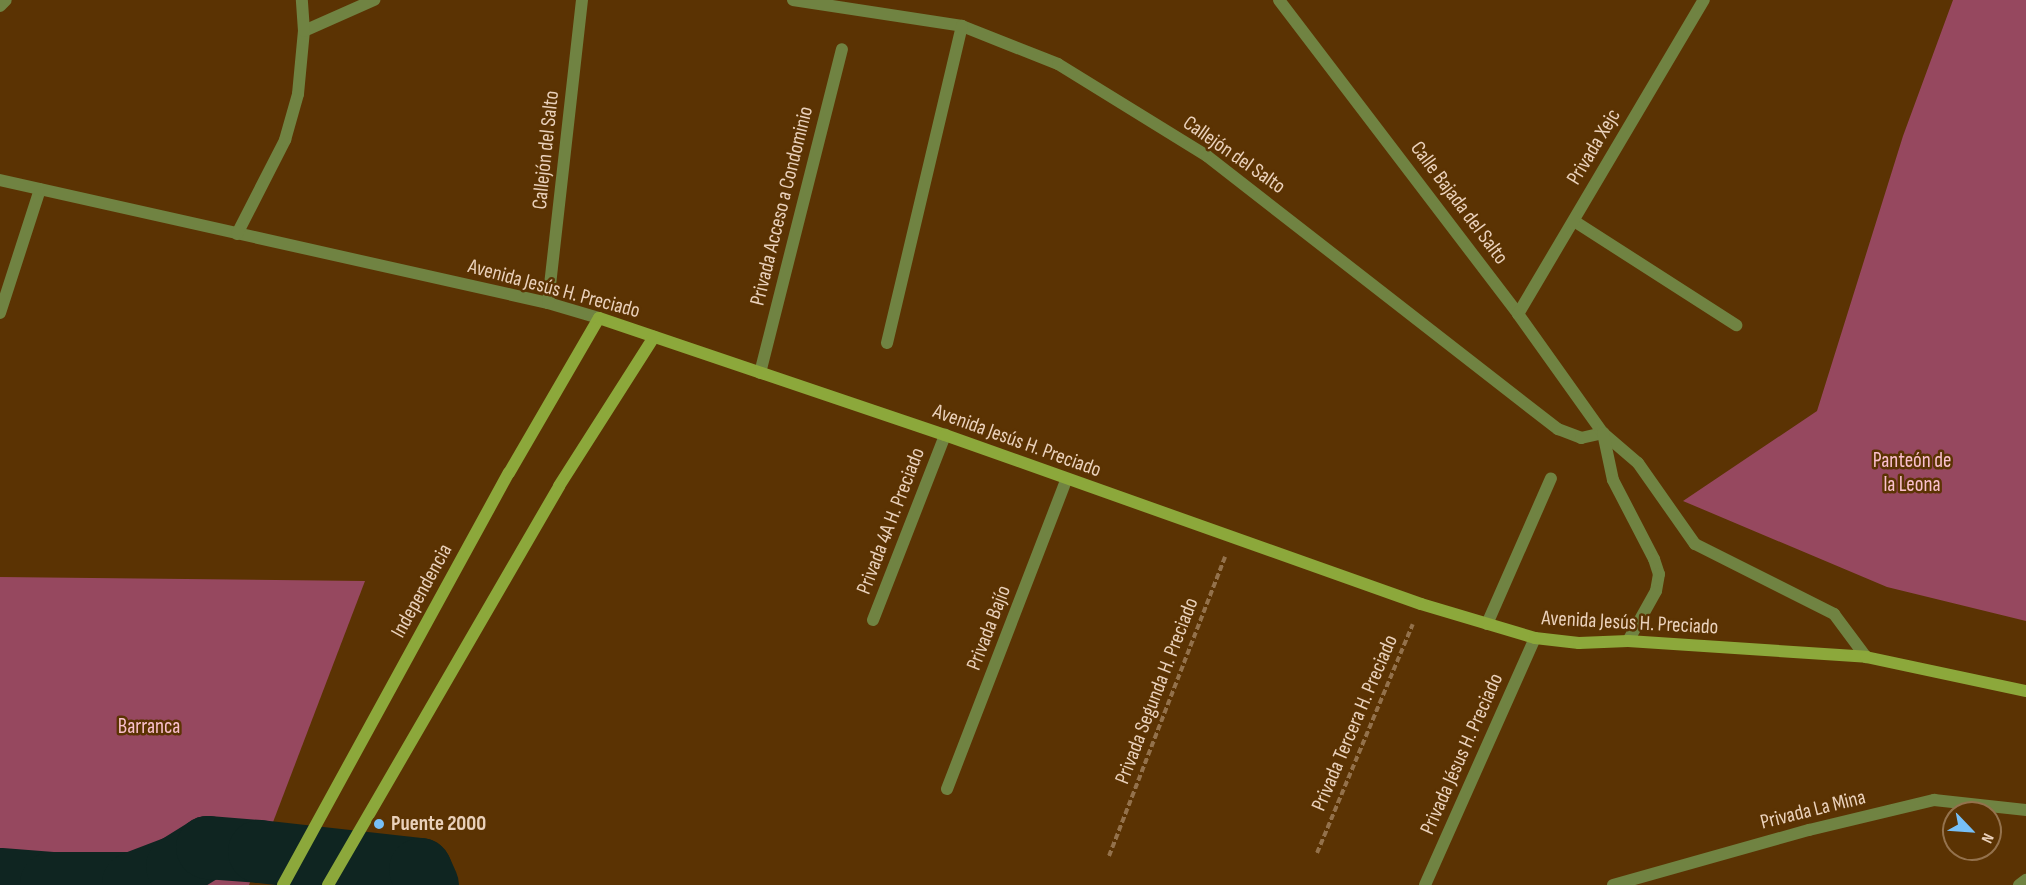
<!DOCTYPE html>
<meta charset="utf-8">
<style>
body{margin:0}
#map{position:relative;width:2026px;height:885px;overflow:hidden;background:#5b3303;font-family:"Sofia Sans Condensed",sans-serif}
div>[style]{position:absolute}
.green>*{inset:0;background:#96485f}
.river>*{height:63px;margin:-31.5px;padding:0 31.5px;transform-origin:31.5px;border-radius:31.5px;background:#0f2521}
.path>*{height:4px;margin-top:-2px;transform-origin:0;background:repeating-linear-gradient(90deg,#93714b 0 6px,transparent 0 9px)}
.lane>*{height:12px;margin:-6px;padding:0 6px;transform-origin:6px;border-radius:6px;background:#708342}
.street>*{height:12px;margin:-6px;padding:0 6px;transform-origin:6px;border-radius:6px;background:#708342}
.secondary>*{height:12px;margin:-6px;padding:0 6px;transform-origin:6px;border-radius:6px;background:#8ca83b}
.dots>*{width:16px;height:16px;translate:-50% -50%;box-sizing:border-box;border:3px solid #5b3303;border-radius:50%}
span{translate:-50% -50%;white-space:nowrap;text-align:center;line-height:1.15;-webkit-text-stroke:5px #5b3303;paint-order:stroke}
.street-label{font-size:21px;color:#ead1bb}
.park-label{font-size:21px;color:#fac0ce}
.poi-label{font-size:21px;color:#ead1bb;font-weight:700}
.left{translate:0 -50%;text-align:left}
.north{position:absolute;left:1942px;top:801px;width:60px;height:60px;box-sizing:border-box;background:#5b3303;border:2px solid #94724d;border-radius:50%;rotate:115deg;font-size:16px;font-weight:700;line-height:24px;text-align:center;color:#ead1bb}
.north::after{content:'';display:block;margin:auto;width:21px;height:27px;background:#77c0f7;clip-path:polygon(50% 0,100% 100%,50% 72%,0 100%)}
</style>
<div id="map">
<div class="green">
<i style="clip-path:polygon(1953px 0,2026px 0,2026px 621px,1887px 587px,1683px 501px,1817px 411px,1903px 136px)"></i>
<i style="clip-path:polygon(0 577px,365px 581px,249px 885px,0 885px)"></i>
</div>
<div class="river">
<i style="left:0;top:879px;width:51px;rotate:4.5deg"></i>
<i style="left:51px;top:883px;width:82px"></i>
<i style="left:133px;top:883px;width:47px;rotate:-21.1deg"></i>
<i style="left:177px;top:866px;width:36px;rotate:-32deg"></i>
<i style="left:207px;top:847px;width:52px;rotate:4.4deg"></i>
<i style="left:259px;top:851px;width:162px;rotate:6.4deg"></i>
<i style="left:420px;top:869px;width:17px;rotate:66deg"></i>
</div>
<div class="path">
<i style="left:1317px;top:853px;width:248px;rotate:-67.3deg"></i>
<i style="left:1109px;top:856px;width:321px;rotate:-68.8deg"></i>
</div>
<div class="lane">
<i style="left:304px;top:31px;width:77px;rotate:-23.9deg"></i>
<i style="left:0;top:313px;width:130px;rotate:-72.1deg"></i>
</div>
<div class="street">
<i style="left:793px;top:0;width:171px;rotate:8.7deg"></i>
<i style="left:962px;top:26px;width:103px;rotate:21.6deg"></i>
<i style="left:1058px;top:64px;width:175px;rotate:31.7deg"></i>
<i style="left:1207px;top:156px;width:445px;rotate:37.9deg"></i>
<i style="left:1558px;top:429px;width:25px;rotate:21deg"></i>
<i style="left:1581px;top:438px;width:23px;rotate:-13deg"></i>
<i style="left:1279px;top:0;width:395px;rotate:52.7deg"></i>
<i style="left:1518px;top:314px;width:146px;rotate:54.5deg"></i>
<i style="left:1603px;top:433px;width:46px;rotate:40.6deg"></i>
<i style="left:1638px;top:463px;width:99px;rotate:54.9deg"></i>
<i style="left:1695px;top:544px;width:156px;rotate:26.7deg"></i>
<i style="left:1834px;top:614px;width:54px;rotate:53.3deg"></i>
<i style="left:0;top:6px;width:8px;rotate:-45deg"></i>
<i style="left:0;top:180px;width:562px;rotate:12.65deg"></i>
<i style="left:548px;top:303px;width:53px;rotate:16.4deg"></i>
<i style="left:1574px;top:221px;width:193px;rotate:32.7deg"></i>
<i style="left:237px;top:234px;width:106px;rotate:-62.9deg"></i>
<i style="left:285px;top:140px;width:48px;rotate:-74.2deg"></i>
<i style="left:298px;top:94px;width:63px;rotate:-84.6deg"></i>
<i style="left:304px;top:31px;width:31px;rotate:-94deg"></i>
<i style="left:548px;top:303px;width:305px;rotate:-83.6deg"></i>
<i style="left:1518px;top:314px;width:365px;rotate:-59.4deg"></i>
<i style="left:887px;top:343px;width:326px;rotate:-76.7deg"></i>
<i style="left:760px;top:373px;width:334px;rotate:-75.8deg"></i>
<i style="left:1603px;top:433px;width:48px;rotate:78deg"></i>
<i style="left:1613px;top:480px;width:89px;rotate:62.6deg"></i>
<i style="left:1654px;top:559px;width:16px;rotate:72deg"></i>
<i style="left:1659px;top:574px;width:17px;rotate:100deg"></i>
<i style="left:1656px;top:591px;width:57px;rotate:119.2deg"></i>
<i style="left:873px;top:620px;width:199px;rotate:-68.7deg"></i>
<i style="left:1487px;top:624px;width:159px;rotate:-66.3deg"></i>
<i style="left:947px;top:789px;width:331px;rotate:-68.9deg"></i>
<i style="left:1425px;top:885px;width:270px;rotate:-66deg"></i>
<i style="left:1613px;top:885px;width:204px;rotate:-15.7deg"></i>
<i style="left:1809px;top:830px;width:129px;rotate:-13.5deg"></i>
<i style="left:1934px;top:800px;width:93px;rotate:6.2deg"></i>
<i style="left:2019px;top:885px;width:9px;rotate:-36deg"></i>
</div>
<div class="secondary">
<i style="left:283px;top:885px;width:470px;rotate:-61.3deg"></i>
<i style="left:509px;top:473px;width:179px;rotate:-59.9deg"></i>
<i style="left:599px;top:318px;width:365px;rotate:18.7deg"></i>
<i style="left:945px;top:435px;width:505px;rotate:19.55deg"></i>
<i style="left:1421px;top:604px;width:119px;rotate:16.6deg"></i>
<i style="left:1535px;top:638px;width:44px;rotate:6.5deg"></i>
<i style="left:1579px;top:643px;width:49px;rotate:-2.3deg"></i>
<i style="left:1628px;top:641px;width:239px;rotate:3.8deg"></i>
<i style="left:1866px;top:657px;width:164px;rotate:12deg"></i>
<i style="left:328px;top:885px;width:461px;rotate:-59.9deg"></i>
<i style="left:559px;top:486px;width:177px;rotate:-57.5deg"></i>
</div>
<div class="dots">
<i style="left:379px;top:824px;background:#77c0f7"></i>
</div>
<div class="street-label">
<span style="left:1594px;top:147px;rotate:-59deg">Privada Xejc</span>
<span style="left:546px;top:150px;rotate:-84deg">Callejón del Salto</span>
<span style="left:1234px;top:155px;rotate:35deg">Callejón del Salto</span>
<span style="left:1459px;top:203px;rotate:53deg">Calle Bajada del Salto</span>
<span style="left:782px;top:206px;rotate:-76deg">Privada Acceso a Condominio</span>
<span style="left:554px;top:289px;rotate:15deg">Avenida Jesús H. Preciado</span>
<span style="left:1017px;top:441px;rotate:20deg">Avenida Jesús H. Preciado</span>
<span style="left:891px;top:521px;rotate:-69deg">Privada 4A H. Preciado</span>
<span style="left:422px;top:591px;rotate:-61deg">Independencia</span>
<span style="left:1630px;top:623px;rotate:3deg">Avenida Jesús H. Preciado</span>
<span style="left:989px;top:628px;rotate:-69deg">Privada Bajío</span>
<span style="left:1157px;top:691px;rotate:-69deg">Privada Segunda H. Preciado</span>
<span style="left:1355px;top:723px;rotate:-67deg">Privada Tercera H. Preciado</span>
<span style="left:1462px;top:754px;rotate:-66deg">Privada Jésus H. Preciado</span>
<span style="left:1813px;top:810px;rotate:-14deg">Privada La Mina</span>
</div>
<div class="park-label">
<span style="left:1912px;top:473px">Panteón de<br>la Leona</span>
<span style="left:149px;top:727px">Barranca</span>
</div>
<div class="poi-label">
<span class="left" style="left:391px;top:824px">Puente 2000</span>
</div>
<div class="north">N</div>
</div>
